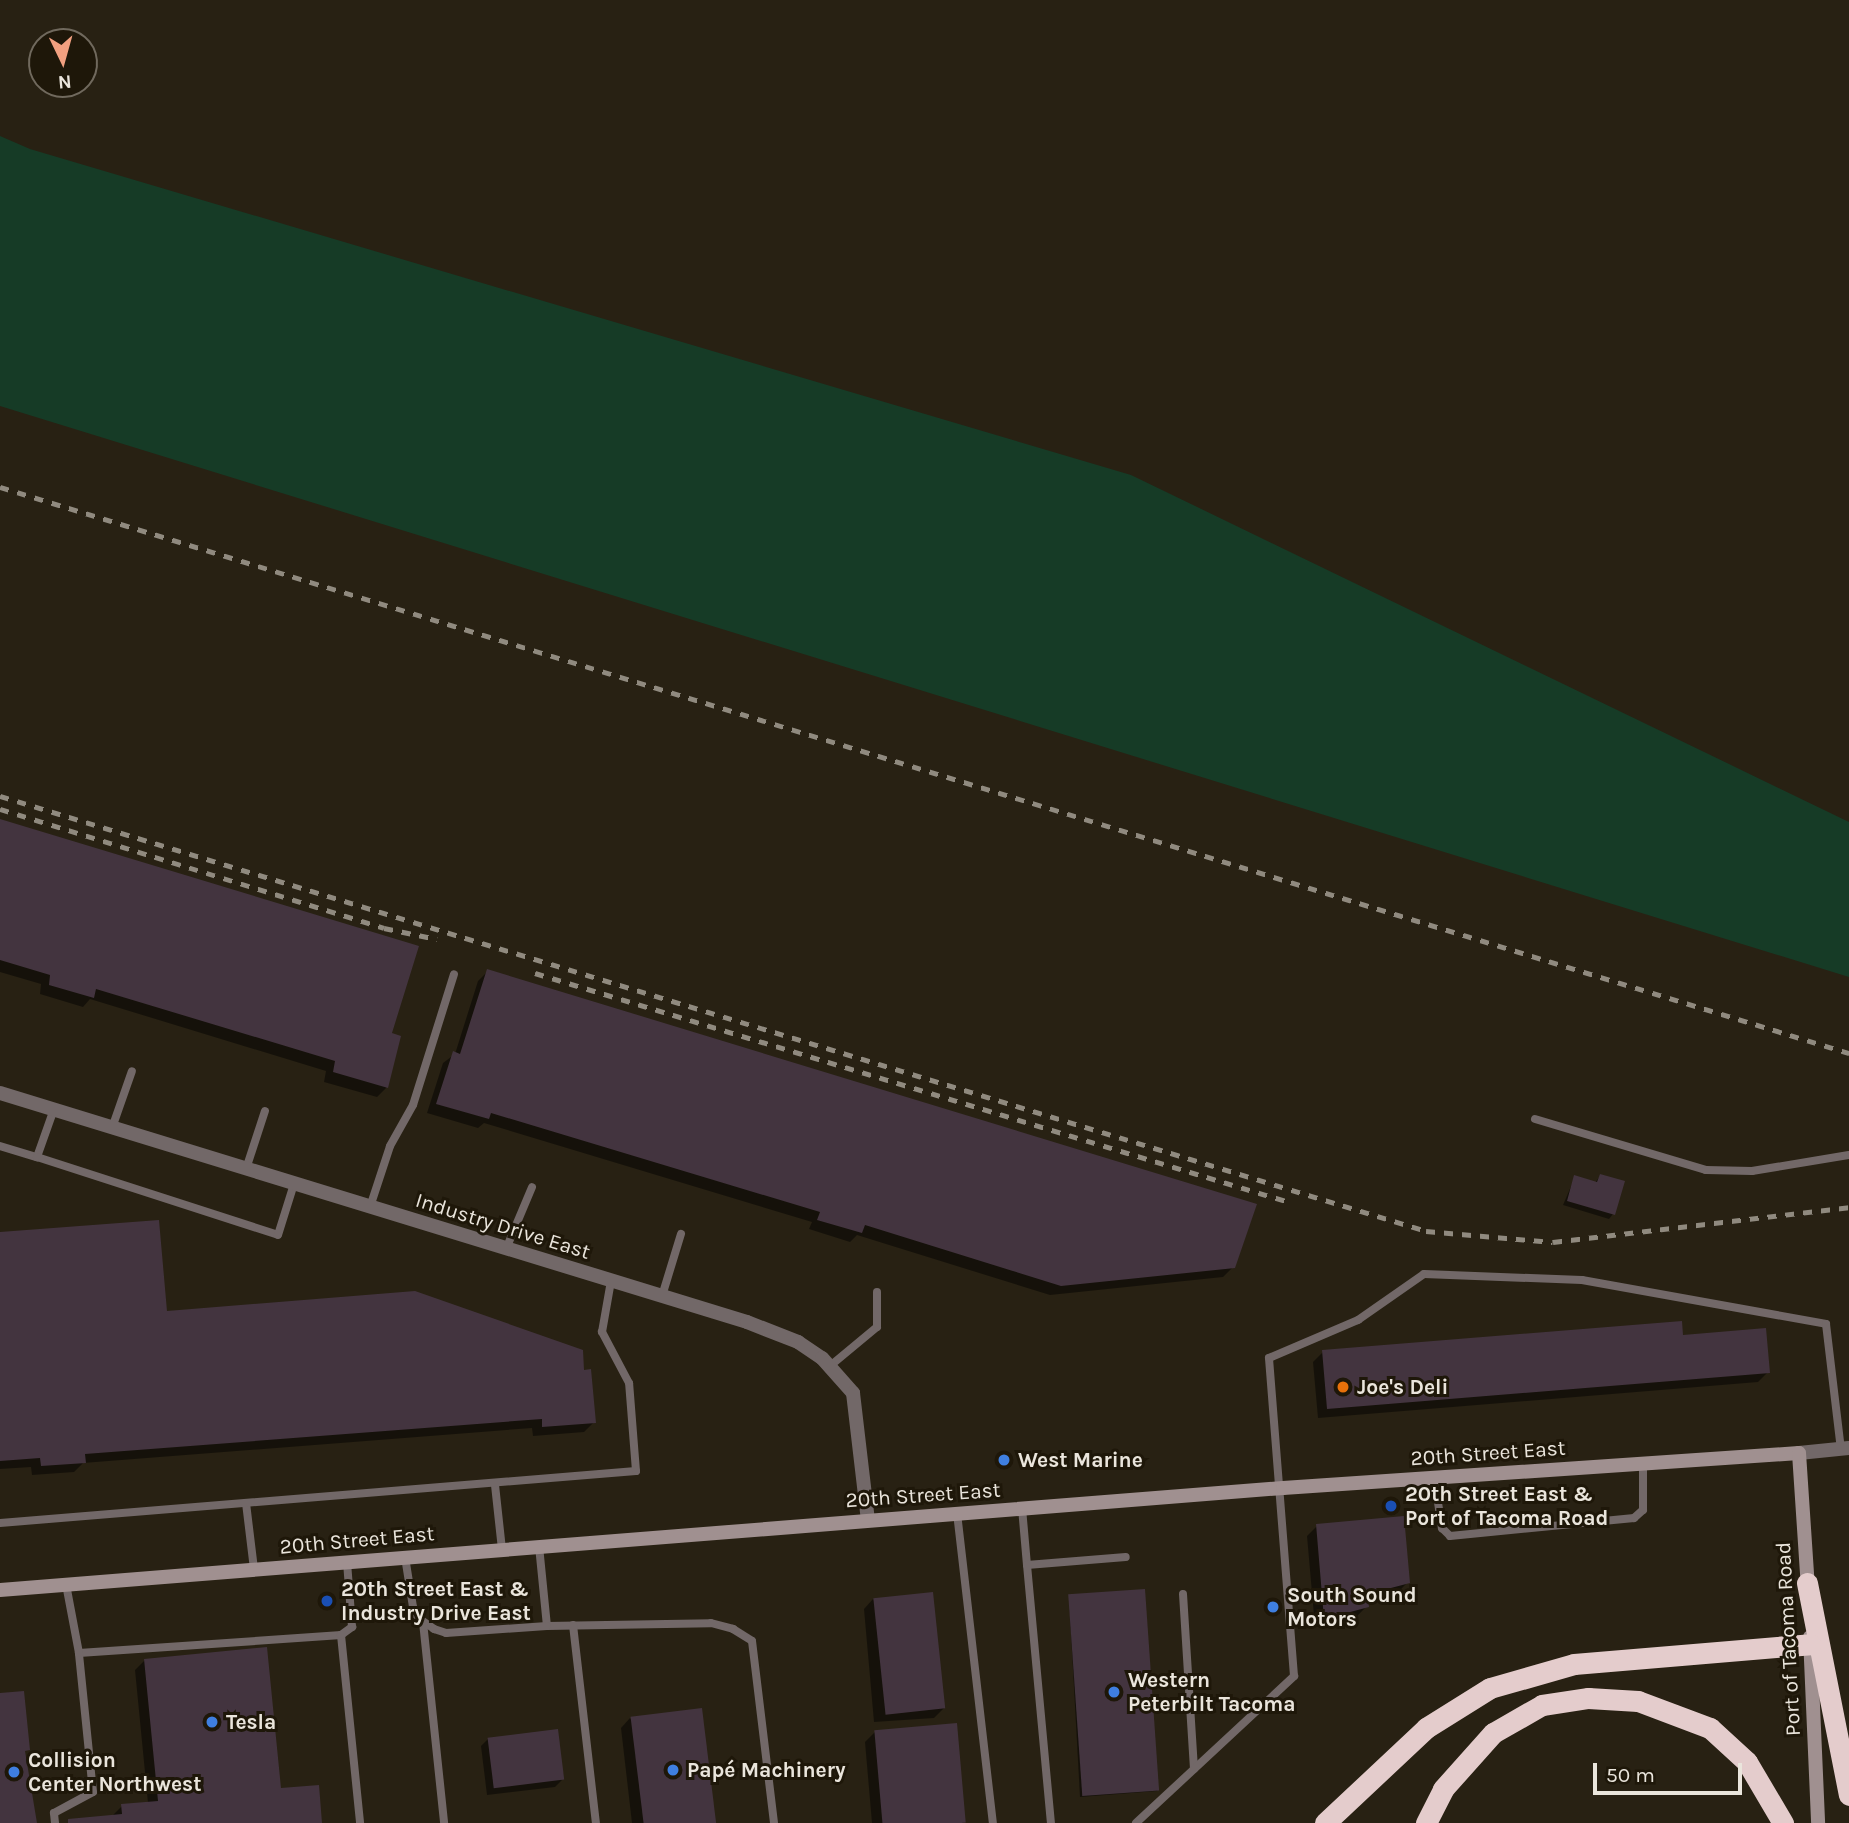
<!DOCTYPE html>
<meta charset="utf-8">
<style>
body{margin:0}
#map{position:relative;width:1849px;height:1823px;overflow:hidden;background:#282113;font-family:Karla,sans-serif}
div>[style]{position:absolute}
.green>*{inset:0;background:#163b26}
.shadow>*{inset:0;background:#0007}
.building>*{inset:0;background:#43343f;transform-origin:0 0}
.service>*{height:8px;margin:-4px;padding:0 4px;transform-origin:4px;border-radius:4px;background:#726868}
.tertiary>*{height:14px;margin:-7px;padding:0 7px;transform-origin:7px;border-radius:7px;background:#726868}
.secondary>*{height:14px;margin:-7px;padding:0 7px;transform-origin:7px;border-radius:7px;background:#a09090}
.motorway>*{height:21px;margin:-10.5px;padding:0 10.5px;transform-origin:10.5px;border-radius:10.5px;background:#e4cccc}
.rail>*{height:5px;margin-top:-2.5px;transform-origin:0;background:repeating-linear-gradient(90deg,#908a7f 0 9px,transparent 0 18px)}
.dots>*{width:19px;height:19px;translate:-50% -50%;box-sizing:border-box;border:4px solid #1e1709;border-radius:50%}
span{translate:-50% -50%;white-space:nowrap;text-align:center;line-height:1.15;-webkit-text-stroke:6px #1e1709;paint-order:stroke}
.street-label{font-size:21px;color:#eae5dc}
.poi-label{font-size:21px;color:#eae5dc;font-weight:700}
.left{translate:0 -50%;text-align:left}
.north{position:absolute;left:28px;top:28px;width:70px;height:70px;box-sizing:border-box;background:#1e1709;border:2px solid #70695d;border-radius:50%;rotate:175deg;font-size:19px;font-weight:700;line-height:28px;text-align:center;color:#eae5dc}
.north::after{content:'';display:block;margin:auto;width:24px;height:32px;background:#f2a080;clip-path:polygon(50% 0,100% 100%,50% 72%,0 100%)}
.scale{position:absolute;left:1593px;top:1763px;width:149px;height:32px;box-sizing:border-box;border:4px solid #eae5dc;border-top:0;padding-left:9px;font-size:21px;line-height:24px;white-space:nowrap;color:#eae5dc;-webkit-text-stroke:5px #1e1709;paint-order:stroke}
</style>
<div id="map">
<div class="green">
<i style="clip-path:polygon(0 136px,30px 149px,1131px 475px,1849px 822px,1849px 977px,0 406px)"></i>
</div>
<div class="shadow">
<i style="clip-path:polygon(0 821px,399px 1037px,386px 1088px,377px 1097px,324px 1082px,326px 1071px,90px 999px,83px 1007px,40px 994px,41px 984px,0 972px)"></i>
<i style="clip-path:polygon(488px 971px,1233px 1267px,1223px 1277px,1050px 1295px,857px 1235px,850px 1242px,809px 1229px,812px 1222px,484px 1123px,478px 1128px,427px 1113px,443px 1063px,455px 1054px,478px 981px)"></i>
<i style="clip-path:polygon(1600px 1176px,1613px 1214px,1609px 1219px,1563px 1205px,1575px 1177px,1595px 1183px)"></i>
<i style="clip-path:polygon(0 1234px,165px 1313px,582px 1372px,594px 1422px,584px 1432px,533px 1436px,532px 1428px,83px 1463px,74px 1472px,32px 1475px,31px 1467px,0 1469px)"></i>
<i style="clip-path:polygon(1323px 1352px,1768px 1372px,1758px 1382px,1318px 1418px,1313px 1362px)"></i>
<i style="clip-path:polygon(1317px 1526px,1408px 1582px,1398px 1592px,1366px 1600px,1367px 1606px,1357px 1616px,1315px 1627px,1307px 1536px)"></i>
<i style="clip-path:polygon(1069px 1597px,1158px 1789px,1157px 1791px,1080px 1797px)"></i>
<i style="clip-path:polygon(873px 1599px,944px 1708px,934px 1718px,874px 1722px,864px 1609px)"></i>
<i style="clip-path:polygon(145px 1660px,279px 1790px,319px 1823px,67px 1823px,112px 1816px,122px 1806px,148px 1803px,135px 1670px)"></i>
<i style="clip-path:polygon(630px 1718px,714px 1823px,632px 1823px,621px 1728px)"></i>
<i style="clip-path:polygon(875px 1732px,964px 1823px,872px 1823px,865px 1742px)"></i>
<i style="clip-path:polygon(488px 1739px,562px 1780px,555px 1787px,487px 1795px,481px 1746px)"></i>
</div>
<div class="building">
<i style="clip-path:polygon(0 819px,419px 946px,392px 1033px,401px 1036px,388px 1088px,333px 1072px,335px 1061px,96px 989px,94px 998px,49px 985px,50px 975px,0 960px)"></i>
<i style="clip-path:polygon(487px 969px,1257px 1204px,1235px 1268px,1061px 1286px,865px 1225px,862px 1233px,817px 1220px,820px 1212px,491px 1113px,489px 1119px,436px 1104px,453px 1051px,460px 1054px)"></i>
<i style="clip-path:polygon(1600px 1174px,1625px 1181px,1615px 1215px,1567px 1201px,1574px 1175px,1597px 1182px)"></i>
<i style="clip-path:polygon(159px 1220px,167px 1311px,415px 1291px,583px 1350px,584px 1370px,591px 1369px,596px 1423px,542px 1427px,542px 1419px,85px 1454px,86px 1463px,41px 1466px,40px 1458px,0 1461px,0 1232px)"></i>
<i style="clip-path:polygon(1682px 1321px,1683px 1335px,1766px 1328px,1770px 1373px,1327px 1409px,1322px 1350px)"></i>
<i style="clip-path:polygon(1404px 1516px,1410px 1583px,1368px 1594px,1369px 1607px,1324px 1619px,1316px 1524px)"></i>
<i style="left:1145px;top:1589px;width:202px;height:77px;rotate:86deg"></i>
<i style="left:933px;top:1592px;width:117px;height:60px;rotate:84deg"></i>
<i style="clip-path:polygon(267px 1647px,281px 1788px,319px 1785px,322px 1823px,68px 1823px,68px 1819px,122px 1814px,121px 1804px,158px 1801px,144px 1659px)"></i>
<i style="clip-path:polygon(24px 1691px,30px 1750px,25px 1751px,37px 1823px,0 1823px,0 1693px)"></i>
<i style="left:702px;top:1708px;width:116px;height:72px;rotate:83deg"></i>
<i style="left:957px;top:1723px;width:100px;height:83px;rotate:85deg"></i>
<i style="left:558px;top:1729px;width:51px;height:71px;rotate:83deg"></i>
</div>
<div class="service">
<i style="left:1535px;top:1119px;width:178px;rotate:16.6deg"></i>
<i style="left:1706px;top:1170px;width:46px;rotate:1.2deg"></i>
<i style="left:1752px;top:1171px;width:98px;rotate:-9.4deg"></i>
<i style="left:112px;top:1128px;width:60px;rotate:-70.7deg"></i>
<i style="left:0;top:1146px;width:39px;rotate:17deg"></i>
<i style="left:37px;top:1157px;width:51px;rotate:-70.5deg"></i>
<i style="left:37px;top:1157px;width:253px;rotate:17.9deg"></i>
<i style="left:278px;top:1235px;width:53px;rotate:-72.6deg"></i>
<i style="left:246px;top:1169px;width:61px;rotate:-71.9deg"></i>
<i style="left:370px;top:1207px;width:64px;rotate:-71.8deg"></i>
<i style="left:390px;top:1146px;width:47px;rotate:-60.7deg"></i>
<i style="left:413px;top:1105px;width:137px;rotate:-72.6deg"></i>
<i style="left:506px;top:1249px;width:67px;rotate:-67.2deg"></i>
<i style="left:662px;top:1296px;width:65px;rotate:-73deg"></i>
<i style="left:830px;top:1366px;width:61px;rotate:-39.7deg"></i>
<i style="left:877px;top:1327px;width:35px;rotate:-90deg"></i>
<i style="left:1434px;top:1477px;width:52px;rotate:81.1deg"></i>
<i style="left:1442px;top:1528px;width:11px;rotate:45deg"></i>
<i style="left:1450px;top:1536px;width:185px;rotate:-5.6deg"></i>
<i style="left:1634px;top:1518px;width:12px;rotate:-42deg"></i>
<i style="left:1643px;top:1510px;width:47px;rotate:-90deg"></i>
<i style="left:495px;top:1485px;width:64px;rotate:83.8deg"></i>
<i style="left:246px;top:1503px;width:66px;rotate:83.1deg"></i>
<i style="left:1022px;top:1508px;width:57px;rotate:85deg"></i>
<i style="left:1027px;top:1565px;width:99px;rotate:-4.6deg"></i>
<i style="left:957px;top:1513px;width:312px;rotate:83.4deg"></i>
<i style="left:0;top:1523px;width:638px;rotate:-4.67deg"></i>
<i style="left:636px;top:1471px;width:88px;rotate:-94.5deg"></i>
<i style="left:629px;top:1383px;width:58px;rotate:-117.9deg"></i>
<i style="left:602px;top:1332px;width:52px;rotate:-80deg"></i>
<i style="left:539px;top:1546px;width:80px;rotate:84.3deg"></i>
<i style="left:547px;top:1626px;width:164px;rotate:-1deg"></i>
<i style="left:711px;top:1623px;width:23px;rotate:15deg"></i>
<i style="left:733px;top:1629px;width:22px;rotate:32deg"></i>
<i style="left:752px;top:1641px;width:183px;rotate:83.1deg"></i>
<i style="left:405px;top:1557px;width:51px;rotate:80.9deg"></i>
<i style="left:413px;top:1607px;width:11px;rotate:68deg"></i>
<i style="left:417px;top:1617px;width:21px;rotate:35deg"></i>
<i style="left:434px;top:1629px;width:13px;rotate:18deg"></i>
<i style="left:446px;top:1633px;width:101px;rotate:-4deg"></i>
<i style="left:1027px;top:1565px;width:259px;rotate:84.7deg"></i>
<i style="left:1183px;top:1594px;width:175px;rotate:86.4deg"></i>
<i style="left:423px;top:1622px;width:202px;rotate:84deg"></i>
<i style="left:573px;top:1625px;width:199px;rotate:83.4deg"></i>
<i style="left:341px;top:1635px;width:189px;rotate:84.2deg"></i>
<i style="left:79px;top:1653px;width:263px;rotate:-3.9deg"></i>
<i style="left:341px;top:1635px;width:14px;rotate:-36deg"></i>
<i style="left:352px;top:1627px;width:65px;rotate:-94.4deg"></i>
<i style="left:55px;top:1823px;width:10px;rotate:-96deg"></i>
<i style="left:54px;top:1813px;width:44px;rotate:-28.3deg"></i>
<i style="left:93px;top:1792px;width:140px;rotate:-95.8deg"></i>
<i style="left:79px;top:1653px;width:70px;rotate:-100.7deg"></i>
<i style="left:1136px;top:1823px;width:216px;rotate:-42.9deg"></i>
<i style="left:1294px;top:1676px;width:319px;rotate:-94.5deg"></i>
<i style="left:1269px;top:1358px;width:97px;rotate:-23.1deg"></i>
<i style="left:1358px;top:1320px;width:80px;rotate:-34.9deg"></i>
<i style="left:1424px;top:1274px;width:158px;rotate:2.2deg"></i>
<i style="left:1582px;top:1280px;width:248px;rotate:10.2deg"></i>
<i style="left:1826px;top:1324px;width:126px;rotate:83.2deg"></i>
</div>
<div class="tertiary">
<i style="left:0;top:1093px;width:781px;rotate:17.04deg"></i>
<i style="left:747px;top:1322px;width:55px;rotate:21.4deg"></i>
<i style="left:798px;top:1342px;width:29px;rotate:34deg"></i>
<i style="left:822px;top:1358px;width:47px;rotate:48.5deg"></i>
<i style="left:853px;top:1393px;width:128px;rotate:83.3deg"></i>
<i style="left:1799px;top:1453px;width:50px;rotate:-5.7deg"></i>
</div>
<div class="secondary">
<i style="left:0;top:1590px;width:1287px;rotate:-4.55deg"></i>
<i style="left:1283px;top:1488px;width:517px;rotate:-3.88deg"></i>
<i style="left:1799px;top:1453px;width:136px;rotate:86.2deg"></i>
<i style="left:1810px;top:1637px;width:186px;rotate:87.5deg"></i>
</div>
<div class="motorway">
<i style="left:1807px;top:1583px;width:216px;rotate:78.8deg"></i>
<i style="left:1325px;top:1823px;width:139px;rotate:-43.2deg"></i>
<i style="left:1426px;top:1728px;width:75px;rotate:-32deg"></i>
<i style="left:1490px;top:1688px;width:87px;rotate:-15.9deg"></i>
<i style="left:1574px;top:1664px;width:237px;rotate:-4.8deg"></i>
<i style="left:1426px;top:1823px;width:38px;rotate:-63deg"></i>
<i style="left:1443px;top:1789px;width:75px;rotate:-48.2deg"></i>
<i style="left:1493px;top:1733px;width:56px;rotate:-29.7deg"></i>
<i style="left:1542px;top:1705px;width:47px;rotate:-8.7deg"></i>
<i style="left:1588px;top:1698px;width:50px;rotate:3.4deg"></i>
<i style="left:1638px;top:1701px;width:77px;rotate:20.6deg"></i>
<i style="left:1710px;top:1728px;width:50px;rotate:42.6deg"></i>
<i style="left:1747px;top:1762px;width:71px;rotate:59.5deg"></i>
</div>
<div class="rail">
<i style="left:0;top:487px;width:1934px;rotate:17.02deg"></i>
<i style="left:0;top:796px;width:1491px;rotate:16.96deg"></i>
<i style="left:1426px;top:1231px;width:127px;rotate:5deg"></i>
<i style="left:1553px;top:1242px;width:298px;rotate:-6.7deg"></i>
<i style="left:0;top:809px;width:402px;rotate:17.2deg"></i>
<i style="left:384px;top:928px;width:54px;rotate:11.7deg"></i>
<i style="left:535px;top:973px;width:788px;rotate:16.89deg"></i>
</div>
<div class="dots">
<i style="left:1343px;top:1387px;background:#e8710a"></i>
<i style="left:1004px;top:1460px;background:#3f7fe0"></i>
<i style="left:1391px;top:1506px;background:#1a4fb4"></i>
<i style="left:327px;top:1601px;background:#1a4fb4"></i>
<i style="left:1273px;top:1607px;background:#3f7fe0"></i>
<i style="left:1114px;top:1692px;background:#3f7fe0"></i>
<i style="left:212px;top:1722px;background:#3f7fe0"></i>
<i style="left:673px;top:1770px;background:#3f7fe0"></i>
<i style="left:14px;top:1772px;background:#3f7fe0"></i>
</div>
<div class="street-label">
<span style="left:503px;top:1226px;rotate:17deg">Industry Drive East</span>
<span style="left:1488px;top:1453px;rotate:-4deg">20th Street East</span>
<span style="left:923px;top:1495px;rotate:-4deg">20th Street East</span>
<span style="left:357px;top:1540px;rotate:-5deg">20th Street East</span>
<span style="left:1788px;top:1639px;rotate:-93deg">Port of Tacoma Road</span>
</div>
<div class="poi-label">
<span class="left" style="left:1357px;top:1387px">Joe's Deli</span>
<span class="left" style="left:1018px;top:1460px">West Marine</span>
<span class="left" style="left:1405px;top:1506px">20th Street East &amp;<br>Port of Tacoma Road</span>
<span class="left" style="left:341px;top:1601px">20th Street East &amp;<br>Industry Drive East</span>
<span class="left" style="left:1287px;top:1607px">South Sound<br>Motors</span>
<span class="left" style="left:1128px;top:1692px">Western<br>Peterbilt Tacoma</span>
<span class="left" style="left:226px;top:1722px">Tesla</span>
<span class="left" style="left:28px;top:1772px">Collision<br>Center Northwest</span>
<span class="left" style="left:687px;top:1770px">Papé Machinery</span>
</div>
<div class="north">N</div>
<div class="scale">50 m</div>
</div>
